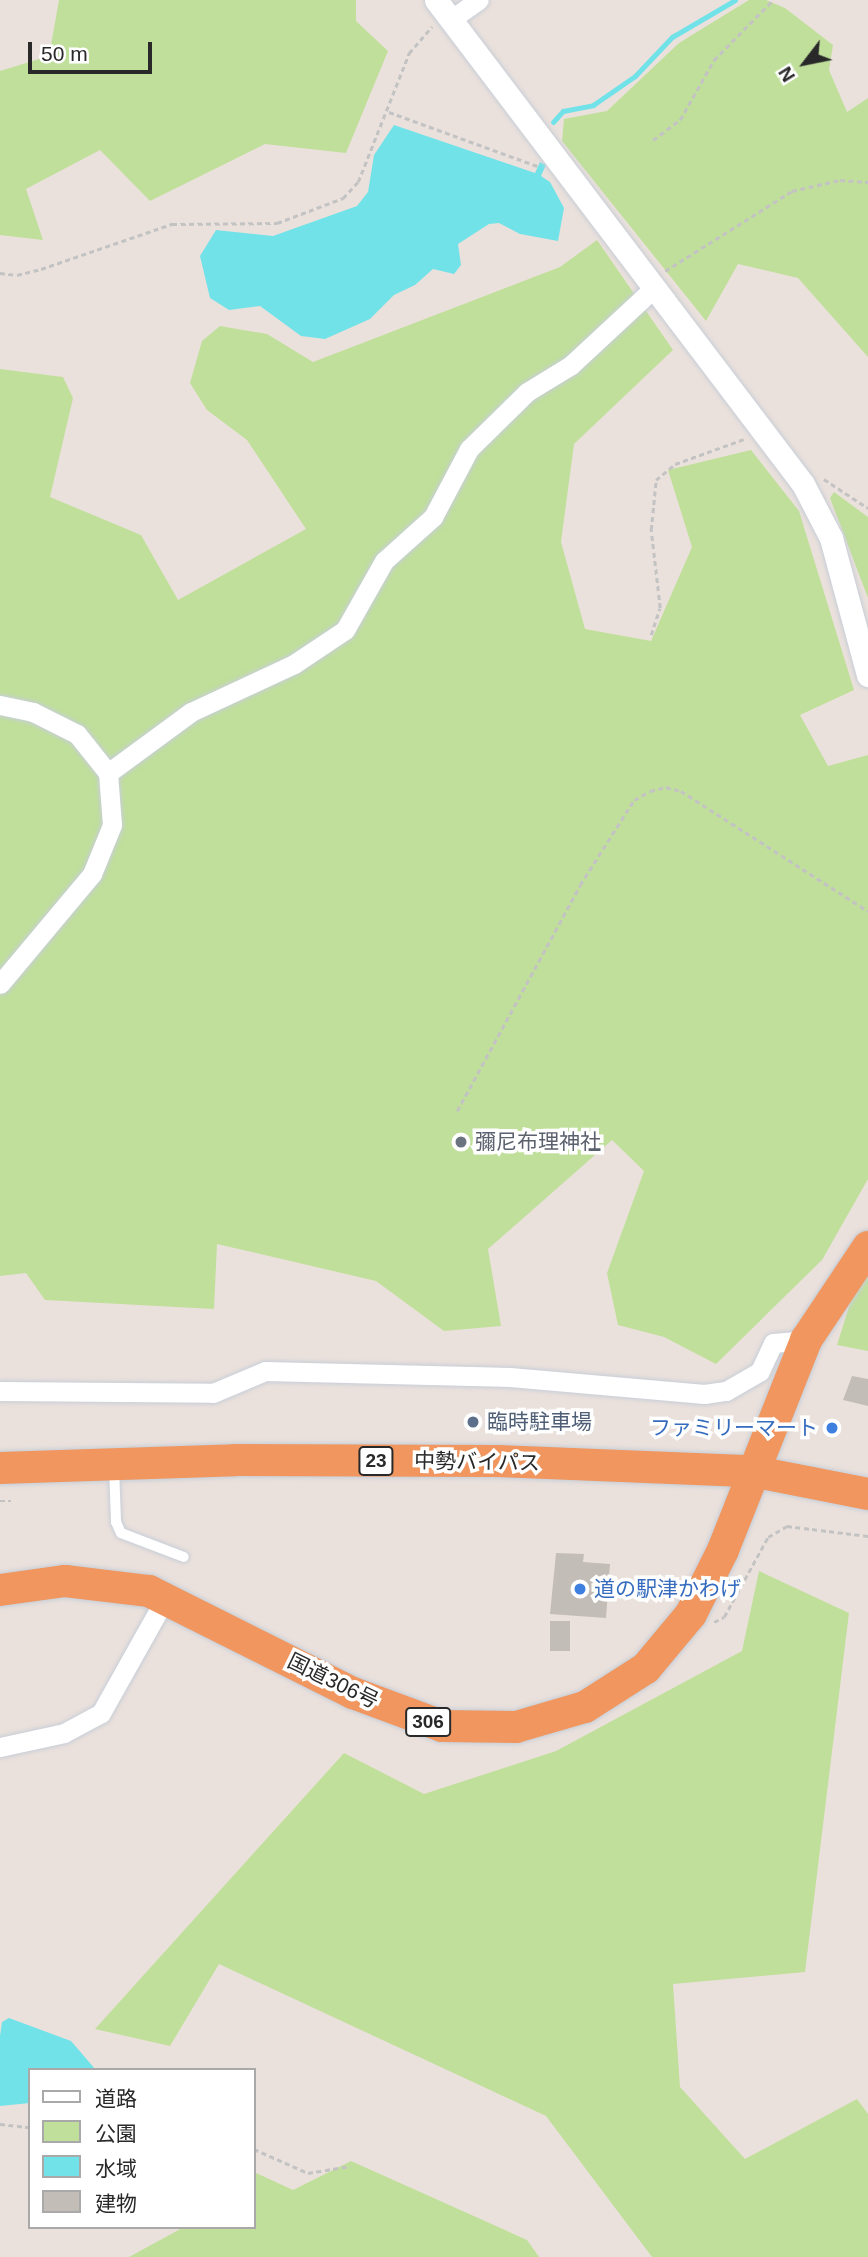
<!DOCTYPE html>
<meta charset="utf-8">
<style>
body{margin:0}
#map{position:relative;width:868px;height:2257px;overflow:hidden;background:#ebe1dc;font-family:Helvetica,"Noto Sans JP",sans-serif}
div>[style]{position:absolute}
.green>*{inset:0;background:#c0df9a}
.water>*{inset:0;background:#72e2e9}
.stream>*{height:5px;margin:-2.5px;padding:0 2.5px;transform-origin:2.5px;border-radius:2.5px;background:#72e2e9}
.building>*{inset:0;background:#c3bdb7;transform-origin:0 0}
.path>*{height:2.5px;margin-top:-1.25px;transform-origin:0;background:repeating-linear-gradient(90deg,#c3c3c3 0 5px,transparent 0 8.5px)}
.roads{filter:drop-shadow(0 0 2px #c7ced7) drop-shadow(0 0 2px #c7ced7)}
.service>*{height:10px;margin:-5px;padding:0 5px;transform-origin:5px;border-radius:5px;background:#fff}
.minor>*{height:19px;margin:-9.5px;padding:0 9.5px;transform-origin:9.5px;border-radius:9.5px;background:#fff}
.tertiary>*{height:23px;margin:-11.5px;padding:0 11.5px;transform-origin:11.5px;border-radius:11.5px;background:#fff}
.trunk>*{height:32px;margin:-16px;padding:0 16px;transform-origin:16px;border-radius:16px;background:#f0965e}
.dots>*{width:19px;height:19px;translate:-50% -50%;box-sizing:border-box;border:4px solid #fff;border-radius:50%}
span{translate:-50% -50%;white-space:nowrap;text-align:center;line-height:1.15;-webkit-text-stroke:7px #fff;paint-order:stroke}
.shield-label span{padding:2px 5px;background:#fff;border:2px solid;border-radius:5px;-webkit-text-stroke-width:0}
.shield-label{font-size:19px;color:#292929;font-weight:700}
.worship-label{font-size:21px;color:#5b616d}
.left{translate:0 -50%;text-align:left}
.service-label{font-size:21px;color:#4e5e75}
.shop-label{font-size:21px;color:#366cbe}
.right{translate:-100% -50%;text-align:right}
.street-label{font-size:21px;color:#292929}
.legend{position:absolute;left:28px;top:2068px;width:228px;height:161px;box-sizing:border-box;background:#fff;border:2px solid #a9a9a9;margin:0;padding:9px 12px;list-style:none;font-size:21px;color:#292929}
.legend li{display:flex;align-items:center;gap:14px;height:35px}
.legend b{width:35px;border:2px solid #a9a9a9}
.north{position:absolute;left:770px;top:28px;width:70px;height:70px;-webkit-text-stroke:5px #fff;paint-order:stroke;rotate:238deg;font-size:19px;font-weight:700;line-height:28px;text-align:center;color:#292929}
.north::after{content:'';display:block;margin:auto;width:24px;height:32px;background:#292929;clip-path:polygon(50% 0,100% 100%,50% 72%,0 100%)}
.scale{position:absolute;left:28px;top:42px;width:124px;height:32px;box-sizing:border-box;border:4px solid #292929;border-top:0;padding-left:9px;font-size:21px;line-height:24px;white-space:nowrap;color:#292929;-webkit-text-stroke:5px #fff;paint-order:stroke}
</style>
<div id="map">
<div class="green">
<i style="clip-path:polygon(59px 0,356px 0,356px 21px,388px 51px,346px 153px,265px 144px,150px 201px,100px 150px,26px 189px,43px 240px,0 235px,0 71px,49px 56px)"></i>
<i style="clip-path:polygon(749px 0,766px 0,785px 8px,833px 45px,829px 70px,847px 112px,868px 98px,868px 357px,798px 278px,738px 264px,706px 321px,562px 141px,564px 119px,607px 111px,679px 43px)"></i>
<i style="clip-path:polygon(597px 240px,673px 350px,574px 444px,561px 542px,585px 629px,651px 641px,692px 547px,668px 470px,751px 450px,799px 511px,854px 690px,800px 715px,828px 766px,868px 755px,868px 1179px,822px 1260px,716px 1364px,664px 1337px,618px 1325px,607px 1273px,644px 1171px,612px 1140px,488px 1249px,501px 1326px,444px 1331px,376px 1281px,217px 1244px,214px 1309px,45px 1300px,26px 1273px,0 1276px,0 369px,63px 377px,73px 398px,50px 497px,141px 535px,178px 600px,306px 529px,247px 440px,207px 410px,190px 383px,202px 341px,220px 326px,267px 334px,313px 362px,560px 267px)"></i>
<i style="clip-path:polygon(834px 492px,868px 517px,868px 598px,830px 498px)"></i>
<i style="clip-path:polygon(868px 1273px,868px 1351px,837px 1345px,853px 1294px)"></i>
<i style="clip-path:polygon(759px 1571px,849px 1613px,805px 1972px,673px 1984px,680px 2087px,745px 2159px,857px 2099px,868px 2114px,868px 2257px,652px 2257px,546px 2116px,219px 1964px,170px 2046px,95px 2029px,344px 1753px,424px 1794px,556px 1751px,742px 1651px)"></i>
<i style="clip-path:polygon(351px 2161px,527px 2240px,539px 2257px,129px 2257px,184px 2227px,254px 2227px,254px 2172px,293px 2190px)"></i>
</div>
<div class="water">
<i style="clip-path:polygon(394px 125px,535px 173px,540px 162px,546px 165px,541px 176px,550px 182px,564px 208px,558px 241px,520px 234px,499px 223px,489px 224px,458px 244px,461px 265px,454px 274px,433px 269px,415px 285px,394px 295px,370px 319px,325px 339px,301px 336px,260px 306px,229px 310px,210px 298px,200px 256px,216px 230px,273px 236px,357px 206px,368px 192px,374px 155px)"></i>
<i style="clip-path:polygon(9px 2018px,71px 2041px,96px 2070px,30px 2070px,30px 2103px,0 2106px,0 2036px,2px 2022px)"></i>
</div>
<div class="stream">
<i style="left:553px;top:122px;width:15px;rotate:-48deg"></i>
<i style="left:563px;top:111px;width:31px;rotate:-11deg"></i>
<i style="left:593px;top:105px;width:51px;rotate:-34.6deg"></i>
<i style="left:635px;top:76px;width:54px;rotate:-46.5deg"></i>
<i style="left:672px;top:37px;width:73px;rotate:-30.4deg"></i>
</div>
<div class="building">
<i style="clip-path:polygon(852px 1376px,868px 1379px,868px 1406px,843px 1400px)"></i>
<i style="clip-path:polygon(556px 1553px,584px 1554px,583px 1562px,610px 1564px,606px 1618px,550px 1614px)"></i>
<i style="left:550px;top:1621px;width:20px;height:30px"></i>
</div>
<div class="path">
<i style="left:389px;top:112px;width:158px;rotate:20deg"></i>
<i style="left:653px;top:140px;width:34px;rotate:-37deg"></i>
<i style="left:680px;top:120px;width:69px;rotate:-60.5deg"></i>
<i style="left:714px;top:60px;width:84px;rotate:-45.5deg"></i>
<i style="left:665px;top:271px;width:150px;rotate:-32.2deg"></i>
<i style="left:792px;top:191px;width:49px;rotate:-12.9deg"></i>
<i style="left:840px;top:180px;width:28px;rotate:4deg"></i>
<i style="left:0;top:273px;width:17px;rotate:7deg"></i>
<i style="left:17px;top:275px;width:25px;rotate:-14deg"></i>
<i style="left:41px;top:269px;width:139px;rotate:-19deg"></i>
<i style="left:172px;top:224px;width:105px;rotate:-0.5deg"></i>
<i style="left:277px;top:223px;width:71px;rotate:-20.7deg"></i>
<i style="left:343px;top:198px;width:22px;rotate:-47deg"></i>
<i style="left:358px;top:182px;width:139px;rotate:-68.4deg"></i>
<i style="left:409px;top:53px;width:35px;rotate:-49deg"></i>
<i style="left:824px;top:479px;width:53px;rotate:33.4deg"></i>
<i style="left:651px;top:635px;width:28px;rotate:-72deg"></i>
<i style="left:660px;top:608px;width:79px;rotate:-96.6deg"></i>
<i style="left:651px;top:530px;width:50px;rotate:-84.3deg"></i>
<i style="left:656px;top:480px;width:25px;rotate:-40deg"></i>
<i style="left:675px;top:464px;width:73px;rotate:-19.9deg"></i>
<i style="left:457px;top:1111px;width:257px;rotate:-61.4deg"></i>
<i style="left:580px;top:885px;width:101px;rotate:-57.6deg"></i>
<i style="left:634px;top:800px;width:18px;rotate:-29deg"></i>
<i style="left:650px;top:791px;width:16px;rotate:-14deg"></i>
<i style="left:666px;top:787px;width:16px;rotate:15deg"></i>
<i style="left:681px;top:791px;width:222px;rotate:32.7deg"></i>
<i style="left:0;top:1501px;width:11px"></i>
<i style="left:714px;top:1622px;width:11px;rotate:-27deg"></i>
<i style="left:724px;top:1617px;width:91px;rotate:-61.2deg"></i>
<i style="left:768px;top:1537px;width:22px;rotate:-30deg"></i>
<i style="left:787px;top:1526px;width:82px;rotate:7deg"></i>
<i style="left:0;top:2124px;width:30px;rotate:6deg"></i>
<i style="left:254px;top:2149px;width:59px;rotate:24deg"></i>
<i style="left:308px;top:2173px;width:43px;rotate:-9.5deg"></i>
</div>
<div class="roads">
<div class="service">
<i style="left:114px;top:1467px;width:55px;rotate:87.9deg"></i>
<i style="left:116px;top:1522px;width:12px;rotate:66deg"></i>
<i style="left:121px;top:1533px;width:67px;rotate:20.9deg"></i>
</div>
<div class="minor">
<i style="left:450px;top:20px;width:35px;rotate:-35deg"></i>
<i style="left:0;top:705px;width:34px;rotate:12deg"></i>
<i style="left:33px;top:712px;width:49px;rotate:26.6deg"></i>
<i style="left:77px;top:734px;width:50px;rotate:51.5deg"></i>
<i style="left:108px;top:773px;width:52px;rotate:85.6deg"></i>
<i style="left:112px;top:825px;width:53px;rotate:112.2deg"></i>
<i style="left:92px;top:874px;width:143px;rotate:129.9deg"></i>
<i style="left:108px;top:773px;width:103px;rotate:-36.3deg"></i>
<i style="left:191px;top:712px;width:114px;rotate:-25deg"></i>
<i style="left:294px;top:664px;width:61px;rotate:-33.7deg"></i>
<i style="left:345px;top:630px;width:79px;rotate:-60.5deg"></i>
<i style="left:384px;top:561px;width:66px;rotate:-41.9deg"></i>
<i style="left:433px;top:517px;width:77px;rotate:-62.1deg"></i>
<i style="left:469px;top:449px;width:81px;rotate:-44.5deg"></i>
<i style="left:527px;top:392px;width:52px;rotate:-31.5deg"></i>
<i style="left:571px;top:365px;width:115px;rotate:-42.9deg"></i>
<i style="left:0;top:1391px;width:213px;rotate:0.5deg"></i>
<i style="left:213px;top:1393px;width:56px;rotate:-22.9deg"></i>
<i style="left:265px;top:1371px;width:245px;rotate:1.4deg"></i>
<i style="left:510px;top:1377px;width:195px;rotate:5deg"></i>
<i style="left:704px;top:1394px;width:22px;rotate:-8deg"></i>
<i style="left:726px;top:1391px;width:39px;rotate:-30deg"></i>
<i style="left:760px;top:1371px;width:31px;rotate:-65deg"></i>
<i style="left:773px;top:1343px;width:33px;rotate:-5deg"></i>
<i style="left:0;top:1747px;width:66px;rotate:-12.3deg"></i>
<i style="left:64px;top:1733px;width:42px;rotate:-28.4deg"></i>
<i style="left:101px;top:1713px;width:133px;rotate:-60.7deg"></i>
</div>
<div class="tertiary">
<i style="left:436px;top:0;width:607px;rotate:52.83deg"></i>
<i style="left:803px;top:484px;width:61px;rotate:62.6deg"></i>
<i style="left:831px;top:538px;width:142px;rotate:74.9deg"></i>
</div>
<div class="trunk">
<i style="left:0;top:1468px;width:235px;rotate:-1.9deg"></i>
<i style="left:235px;top:1460px;width:263px;rotate:0.2deg"></i>
<i style="left:498px;top:1461px;width:253px;rotate:2.3deg"></i>
<i style="left:751px;top:1471px;width:119px;rotate:11.1deg"></i>
<i style="left:0;top:1590px;width:66px;rotate:-7.9deg"></i>
<i style="left:65px;top:1581px;width:85px;rotate:6.8deg"></i>
<i style="left:149px;top:1591px;width:228px;rotate:26.6deg"></i>
<i style="left:353px;top:1693px;width:95px;rotate:20.3deg"></i>
<i style="left:442px;top:1726px;width:74px;rotate:0.8deg"></i>
<i style="left:516px;top:1727px;width:72px;rotate:-16.2deg"></i>
<i style="left:585px;top:1707px;width:72px;rotate:-32.6deg"></i>
<i style="left:646px;top:1668px;width:70px;rotate:-50.2deg"></i>
<i style="left:691px;top:1614px;width:72px;rotate:-63.4deg"></i>
<i style="left:723px;top:1550px;width:226px;rotate:-68.4deg"></i>
<i style="left:806px;top:1340px;width:112px;rotate:-56.3deg"></i>
</div>
</div>
<div class="dots">
<i style="left:461px;top:1142px;background:#6b7280"></i>
<i style="left:473px;top:1422px;background:#5c6f8a"></i>
<i style="left:832px;top:1428px;background:#3f7fe0"></i>
<i style="left:580px;top:1589px;background:#3f7fe0"></i>
</div>
<div class="shield-label">
<span style="left:376px;top:1461px">23</span>
<span style="left:428px;top:1722px">306</span>
</div>
<div class="worship-label">
<span class="left" style="left:475px;top:1142px">彌尼布理神社</span>
</div>
<div class="service-label">
<span class="left" style="left:487px;top:1422px">臨時駐車場</span>
</div>
<div class="shop-label">
<span class="right" style="left:818px;top:1428px">ファミリーマート</span>
<span class="left" style="left:594px;top:1589px">道の駅津かわげ</span>
</div>
<div class="street-label">
<span style="left:477px;top:1462px;rotate:1deg">中勢バイパス</span>
<span style="left:333px;top:1681px;rotate:26deg">国道306号</span>
</div>
<ul class="legend">
<li><b style="height:9px;background:#fff"></b>道路</li>
<li><b style="height:19px;background:#c0df9a"></b>公園</li>
<li><b style="height:19px;background:#72e2e9"></b>水域</li>
<li><b style="height:19px;background:#c3bdb7"></b>建物</li>
</ul>
<div class="north">N</div>
<div class="scale">50 m</div>
</div>
